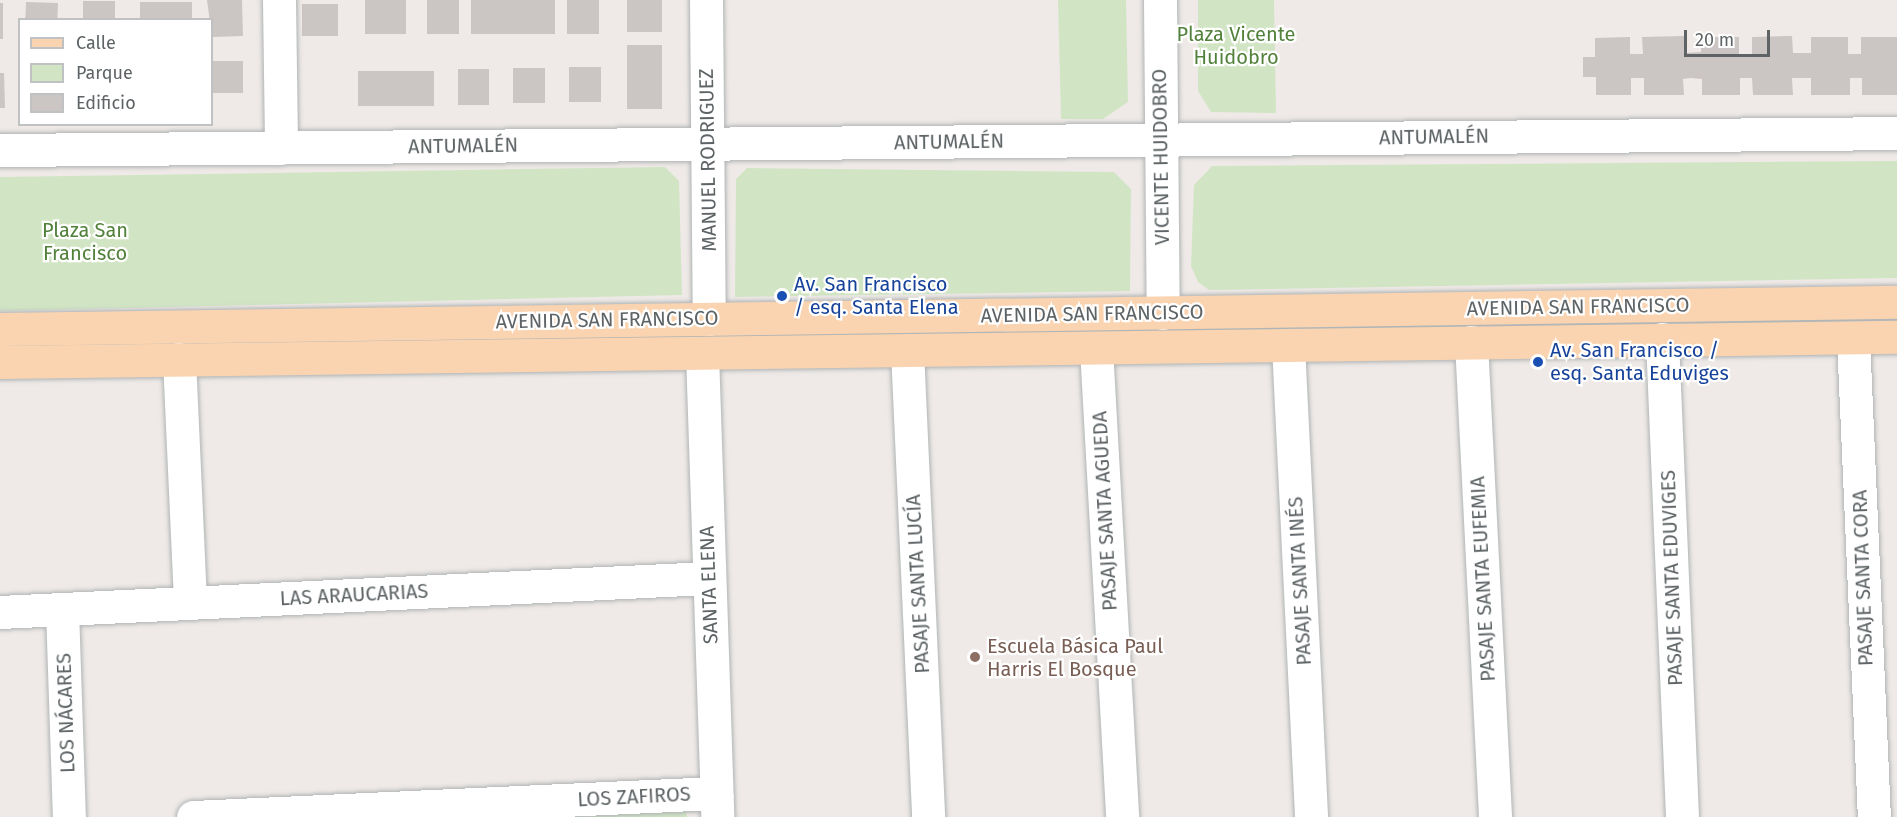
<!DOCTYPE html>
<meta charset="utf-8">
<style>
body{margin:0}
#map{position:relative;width:1897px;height:817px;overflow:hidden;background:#efeae7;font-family:"Fira Sans",sans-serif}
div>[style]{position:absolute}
.green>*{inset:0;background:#d1e5c5}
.building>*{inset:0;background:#cbc5c4;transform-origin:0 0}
.roads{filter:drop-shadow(0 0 2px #afb4b5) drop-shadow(0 0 2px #afb4b5)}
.minor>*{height:33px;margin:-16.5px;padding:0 16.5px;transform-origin:16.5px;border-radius:16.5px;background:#fff}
.major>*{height:33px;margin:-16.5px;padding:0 16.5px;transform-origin:16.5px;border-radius:16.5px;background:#fad4b1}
.dots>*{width:16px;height:16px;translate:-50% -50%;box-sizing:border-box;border:3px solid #fff;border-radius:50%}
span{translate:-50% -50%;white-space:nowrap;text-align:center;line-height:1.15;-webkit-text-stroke:4.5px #fff;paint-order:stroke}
.park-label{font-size:20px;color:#51813a}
.street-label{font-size:20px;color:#5e6466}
.transit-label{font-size:20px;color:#164399}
.left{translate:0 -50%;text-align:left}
.education-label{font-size:20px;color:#785e54}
.legend{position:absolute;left:18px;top:18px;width:195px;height:108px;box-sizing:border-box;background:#fff;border:2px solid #bfc1c2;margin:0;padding:8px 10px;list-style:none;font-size:18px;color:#5e6466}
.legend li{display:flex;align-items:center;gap:12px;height:30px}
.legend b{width:30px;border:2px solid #bfc1c2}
.scale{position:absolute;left:1684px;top:30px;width:86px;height:27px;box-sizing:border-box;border:3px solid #5e6466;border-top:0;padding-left:8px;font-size:18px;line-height:21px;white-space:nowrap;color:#5e6466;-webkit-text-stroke:4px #fff;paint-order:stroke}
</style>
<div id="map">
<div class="green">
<i style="clip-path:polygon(1058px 0,1126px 0,1128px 102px,1103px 119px,1061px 119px)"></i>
<i style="clip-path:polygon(1198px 0,1274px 0,1276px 113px,1211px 112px,1198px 91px)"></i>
<i style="clip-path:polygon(1897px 161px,1897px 278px,1209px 290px,1198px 282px,1191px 266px,1194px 185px,1212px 166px)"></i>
<i style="clip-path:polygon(665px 167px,679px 181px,682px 295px,0 311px,0 177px)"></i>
<i style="clip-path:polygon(747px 168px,1114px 172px,1131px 189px,1130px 291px,735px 297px,736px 179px)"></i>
<i style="clip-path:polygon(686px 806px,687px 817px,435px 817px)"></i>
</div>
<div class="building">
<i style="clip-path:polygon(207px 0,242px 0,243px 36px,212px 37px)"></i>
<i style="left:365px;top:0;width:41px;height:34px"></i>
<i style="left:427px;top:0;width:32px;height:34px"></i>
<i style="left:471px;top:0;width:84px;height:34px"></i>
<i style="left:567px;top:0;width:32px;height:34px"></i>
<i style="left:627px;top:0;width:35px;height:32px"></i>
<i style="left:83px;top:1px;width:32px;height:19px"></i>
<i style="left:26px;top:2px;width:32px;height:18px;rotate:2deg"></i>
<i style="left:140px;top:2px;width:52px;height:18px"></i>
<i style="left:0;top:3px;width:3px;height:36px"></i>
<i style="left:302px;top:4px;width:36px;height:32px"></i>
<i style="clip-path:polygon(1684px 36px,1684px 53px,1701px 52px,1701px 37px,1739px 37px,1739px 54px,1752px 54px,1752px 37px,1792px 36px,1793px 53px,1811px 53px,1811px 37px,1848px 37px,1848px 54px,1861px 54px,1861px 37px,1897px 37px,1897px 95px,1862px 95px,1862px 78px,1850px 78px,1850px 95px,1811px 95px,1811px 78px,1792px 78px,1793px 95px,1753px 95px,1752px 78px,1740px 78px,1740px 95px,1702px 95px,1702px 79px,1691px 78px,1683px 79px,1684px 95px,1644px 95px,1644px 78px,1631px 78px,1631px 95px,1596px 95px,1596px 77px,1583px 77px,1583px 57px,1595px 57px,1595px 38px,1630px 37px,1630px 54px,1643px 54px,1642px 37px)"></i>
<i style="left:627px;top:45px;width:35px;height:64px"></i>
<i style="left:212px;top:61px;width:31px;height:32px"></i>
<i style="left:569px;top:67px;width:32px;height:35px"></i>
<i style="left:513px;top:68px;width:32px;height:35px"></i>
<i style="left:458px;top:69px;width:31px;height:36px"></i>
<i style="left:358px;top:71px;width:76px;height:35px"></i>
<i style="clip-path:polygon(0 73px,4px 73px,5px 108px,0 108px)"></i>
</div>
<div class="roads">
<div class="minor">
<i style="left:279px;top:0;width:148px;rotate:89.2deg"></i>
<i style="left:706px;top:0;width:319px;rotate:89.5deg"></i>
<i style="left:1160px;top:0;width:313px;rotate:89.5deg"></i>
<i style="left:0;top:150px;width:1897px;rotate:-0.51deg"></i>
<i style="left:1853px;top:338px;width:479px;rotate:87.5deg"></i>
<i style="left:1662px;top:339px;width:478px;rotate:87.6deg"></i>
<i style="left:1471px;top:342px;width:476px;rotate:87.1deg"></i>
<i style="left:1288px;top:345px;width:473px;rotate:87.2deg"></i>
<i style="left:1096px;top:348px;width:470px;rotate:86.8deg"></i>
<i style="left:907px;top:350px;width:467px;rotate:87.4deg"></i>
<i style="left:702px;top:353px;width:464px;rotate:88.1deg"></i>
<i style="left:179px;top:359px;width:243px;rotate:87.4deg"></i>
<i style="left:62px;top:609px;width:208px;rotate:88.1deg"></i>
<i style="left:0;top:612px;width:710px;rotate:-2.75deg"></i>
<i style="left:193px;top:817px;width:524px;rotate:-2.63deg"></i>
</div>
<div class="major">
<i style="left:0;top:329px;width:1897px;rotate:-0.82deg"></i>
<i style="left:0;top:362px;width:1897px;rotate:-0.76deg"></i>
</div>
</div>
<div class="dots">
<i style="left:782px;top:296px;background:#1a4fb4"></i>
<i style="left:1538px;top:362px;background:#1a4fb4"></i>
<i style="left:975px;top:657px;background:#8d6e63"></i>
</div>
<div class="park-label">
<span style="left:1236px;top:46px">Plaza Vicente<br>Huidobro</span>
<span style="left:85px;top:242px">Plaza San<br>Francisco</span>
</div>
<div class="street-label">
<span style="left:1434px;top:137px;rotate:-1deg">ANTUMALÉN</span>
<span style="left:949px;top:142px;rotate:-1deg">ANTUMALÉN</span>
<span style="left:463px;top:146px;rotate:-1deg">ANTUMALÉN</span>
<span style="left:1161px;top:157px;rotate:-91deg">VICENTE HUIDOBRO</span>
<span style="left:708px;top:160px;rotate:-91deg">MANUEL RODRIGUEZ</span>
<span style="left:1578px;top:307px;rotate:-1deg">AVENIDA SAN FRANCISCO</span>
<span style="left:1092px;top:314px;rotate:-1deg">AVENIDA SAN FRANCISCO</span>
<span style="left:607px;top:320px;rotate:-1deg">AVENIDA SAN FRANCISCO</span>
<span style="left:1105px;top:511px;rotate:-93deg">PASAJE SANTA AGUEDA</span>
<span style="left:1672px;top:578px;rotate:-92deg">PASAJE SANTA EDUVIGES</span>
<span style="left:1863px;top:578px;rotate:-92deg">PASAJE SANTA CORA</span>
<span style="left:1483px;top:579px;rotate:-93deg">PASAJE SANTA EUFEMIA</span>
<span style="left:1300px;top:581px;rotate:-93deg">PASAJE SANTA INÉS</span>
<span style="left:918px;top:584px;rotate:-93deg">PASAJE SANTA LUCÍA</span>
<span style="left:709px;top:585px;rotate:-92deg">SANTA ELENA</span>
<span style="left:354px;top:595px;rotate:-3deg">LAS ARAUCARIAS</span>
<span style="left:66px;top:713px;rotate:-92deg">LOS NÁCARES</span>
<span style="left:634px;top:797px;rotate:-3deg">LOS ZAFIROS</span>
</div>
<div class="transit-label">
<span class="left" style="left:794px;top:296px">Av. San Francisco<br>/ esq. Santa Elena</span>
<span class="left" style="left:1550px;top:362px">Av. San Francisco /<br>esq. Santa Eduviges</span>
</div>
<div class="education-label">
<span class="left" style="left:987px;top:658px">Escuela Básica Paul<br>Harris El Bosque</span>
</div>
<ul class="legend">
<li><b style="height:8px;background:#fad4b1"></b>Calle</li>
<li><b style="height:16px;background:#d1e5c5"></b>Parque</li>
<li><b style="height:16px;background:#cbc5c4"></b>Edificio</li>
</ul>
<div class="scale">20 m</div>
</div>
